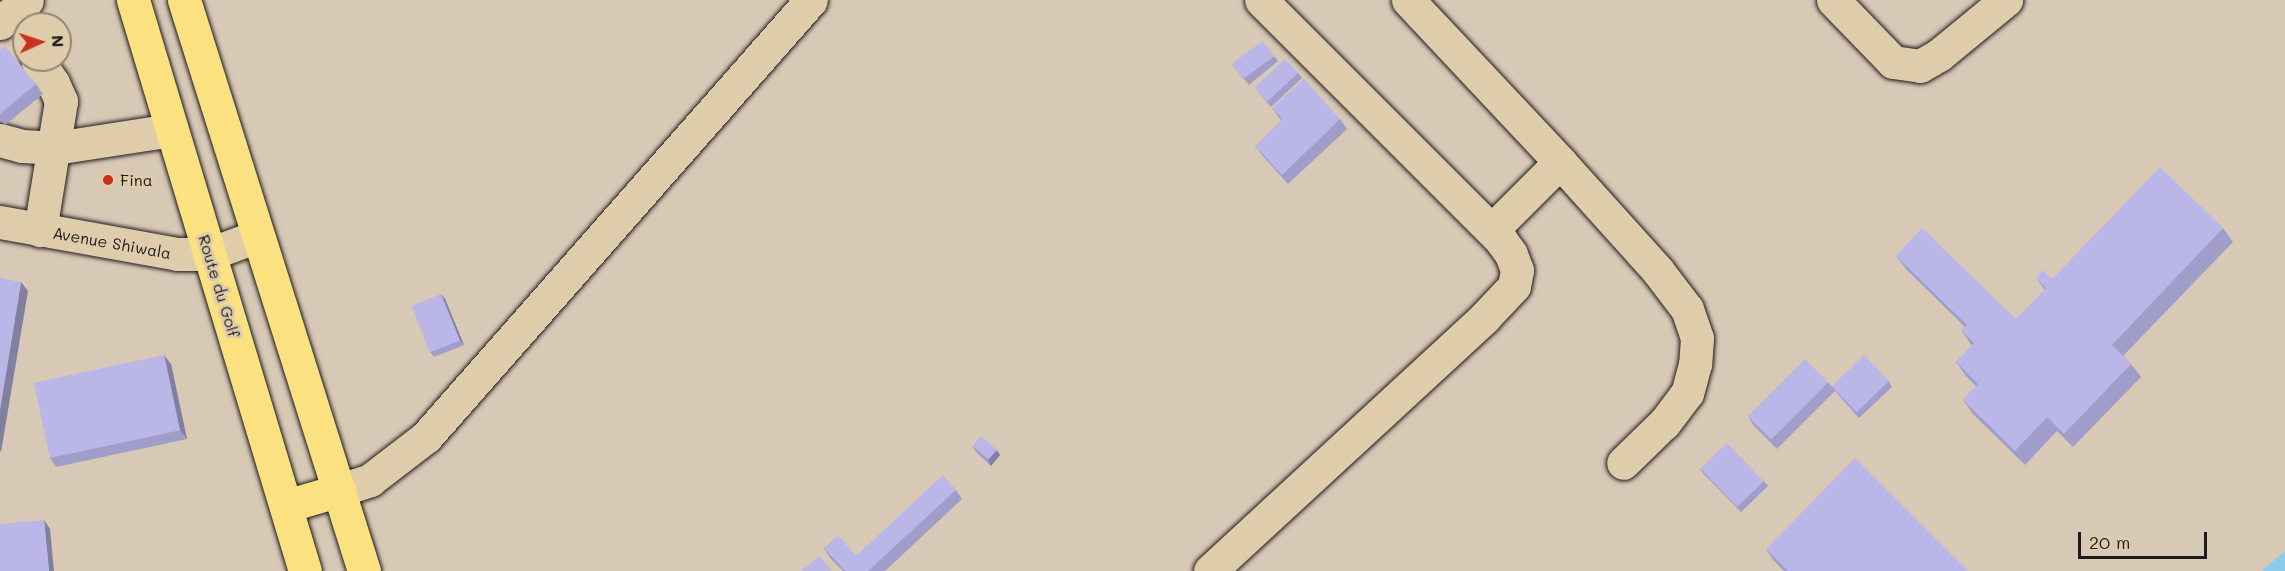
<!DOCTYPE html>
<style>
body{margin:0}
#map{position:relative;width:2285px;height:571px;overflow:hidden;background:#d8c8b6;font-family:Mali,sans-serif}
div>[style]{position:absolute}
.water>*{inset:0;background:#8bccec}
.roads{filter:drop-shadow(0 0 2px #1c1c1c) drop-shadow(0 0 2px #1c1c1c)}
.minor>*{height:33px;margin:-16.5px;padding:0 16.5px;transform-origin:16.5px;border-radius:16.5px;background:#dfccaa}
.major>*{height:33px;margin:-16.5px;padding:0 16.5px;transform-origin:16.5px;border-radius:16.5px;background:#fbe180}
.wall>*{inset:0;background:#a09dc8}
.shaded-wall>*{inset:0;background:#8280a2}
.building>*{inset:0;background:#bab7e8;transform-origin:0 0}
.dots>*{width:16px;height:16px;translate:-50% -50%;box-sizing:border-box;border:3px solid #dfccaa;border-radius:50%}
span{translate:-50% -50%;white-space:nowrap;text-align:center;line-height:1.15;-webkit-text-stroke:6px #dfccaa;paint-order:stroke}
.poi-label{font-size:16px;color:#1c1c1c}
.left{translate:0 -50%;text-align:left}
.street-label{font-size:16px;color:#1c1c1c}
.north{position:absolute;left:12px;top:12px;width:60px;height:60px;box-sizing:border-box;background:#dfccaa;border:2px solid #918671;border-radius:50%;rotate:87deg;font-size:16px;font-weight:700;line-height:24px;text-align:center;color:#1c1c1c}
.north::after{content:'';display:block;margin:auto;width:21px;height:27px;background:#c8321e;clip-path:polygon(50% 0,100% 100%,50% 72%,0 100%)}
.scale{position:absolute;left:2078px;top:532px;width:129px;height:27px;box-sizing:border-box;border:3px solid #1c1c1c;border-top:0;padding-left:8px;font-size:18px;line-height:21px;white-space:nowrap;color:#1c1c1c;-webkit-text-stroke:4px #dfccaa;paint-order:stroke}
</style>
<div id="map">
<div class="water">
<i style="clip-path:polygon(2285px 551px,2285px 571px,2262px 571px)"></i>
</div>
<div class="roads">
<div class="minor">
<i style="left:1408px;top:0;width:222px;rotate:46.8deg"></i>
<i style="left:1560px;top:162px;width:147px;rotate:48deg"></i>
<i style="left:1658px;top:271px;width:48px;rotate:52.7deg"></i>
<i style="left:1687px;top:309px;width:31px;rotate:71deg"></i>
<i style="left:1697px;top:338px;width:26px;rotate:94deg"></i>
<i style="left:1695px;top:364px;width:30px;rotate:105deg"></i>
<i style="left:1687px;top:393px;width:38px;rotate:127deg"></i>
<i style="left:1664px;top:423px;width:57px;rotate:135.7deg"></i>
<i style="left:1833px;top:0;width:86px;rotate:45.9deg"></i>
<i style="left:1893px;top:62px;width:27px;rotate:8deg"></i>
<i style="left:1920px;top:66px;width:22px;rotate:-30deg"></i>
<i style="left:1939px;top:55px;width:87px;rotate:-39.4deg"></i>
<i style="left:0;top:23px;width:35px;rotate:-40deg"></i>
<i style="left:37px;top:60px;width:28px;rotate:55deg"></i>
<i style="left:53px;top:83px;width:20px;rotate:66deg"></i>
<i style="left:61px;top:101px;width:131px;rotate:99.2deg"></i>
<i style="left:0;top:140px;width:23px;rotate:15deg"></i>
<i style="left:22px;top:146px;width:33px;rotate:3deg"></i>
<i style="left:55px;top:148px;width:117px;rotate:-8.8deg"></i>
<i style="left:0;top:222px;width:180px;rotate:10.2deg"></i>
<i style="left:177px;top:254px;width:32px"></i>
<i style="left:209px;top:254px;width:52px;rotate:-20.2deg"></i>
<i style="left:1492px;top:230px;width:96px;rotate:-45deg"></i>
<i style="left:340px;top:490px;width:32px;rotate:-18deg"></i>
<i style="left:370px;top:480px;width:71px;rotate:-37.5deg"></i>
<i style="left:426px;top:437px;width:582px;rotate:-48.62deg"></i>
<i style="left:1210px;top:571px;width:373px;rotate:-42.7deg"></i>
<i style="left:1484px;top:318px;width:44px;rotate:-46.8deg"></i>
<i style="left:1514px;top:286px;width:16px;rotate:-79deg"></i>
<i style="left:1517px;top:270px;width:17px;rotate:-111deg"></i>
<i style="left:1511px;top:254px;width:17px;rotate:-126deg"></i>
<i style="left:1501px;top:240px;width:339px;rotate:-135deg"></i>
</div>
<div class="major">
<i style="left:133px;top:0;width:596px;rotate:73.24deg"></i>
<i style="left:184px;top:0;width:599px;rotate:72.5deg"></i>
<i style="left:286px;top:506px;width:56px;rotate:-16.5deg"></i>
</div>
</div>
<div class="wall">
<i style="clip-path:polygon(0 50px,36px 84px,43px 94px,5px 125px,0 119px)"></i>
<i style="clip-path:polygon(1274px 56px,1278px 61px,1249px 85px,1233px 66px)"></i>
<i style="clip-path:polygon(1298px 73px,1302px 78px,1271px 107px,1255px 88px)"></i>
<i style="clip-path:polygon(1272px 108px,1340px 119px,1347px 129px,1288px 184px,1262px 155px,1255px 146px,1282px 121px)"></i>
<i style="clip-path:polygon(2223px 228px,2233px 242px,2123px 356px,2131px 364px,2141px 377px,2073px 447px,2057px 431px,2025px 465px,1973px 414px,1963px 400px,1976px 386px,1966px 376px,1956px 362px,1972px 346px,1962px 331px,1965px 327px,1906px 269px,1896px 256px,2016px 319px,2045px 290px,2036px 278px,2052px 279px)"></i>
<i style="clip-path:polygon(441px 294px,445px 299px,464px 345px,434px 357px,430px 352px)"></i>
<i style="clip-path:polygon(171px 364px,187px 439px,56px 467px,50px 458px)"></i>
<i style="clip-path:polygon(1889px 381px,1892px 387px,1859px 418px,1835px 391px,1777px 449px,1754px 426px,1748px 416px,1828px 382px,1831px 386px)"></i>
<i style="clip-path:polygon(972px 446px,1000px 455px,991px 466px,976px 452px)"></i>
<i style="clip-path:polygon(1700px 469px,1764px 481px,1768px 486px,1741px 512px,1704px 474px)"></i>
<i style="clip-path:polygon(956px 490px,962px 499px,885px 571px,843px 571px,830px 558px,824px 548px,856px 556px)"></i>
<i style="clip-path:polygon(1766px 549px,1968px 571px,1784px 571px,1774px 561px)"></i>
</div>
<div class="shaded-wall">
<i style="clip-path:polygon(21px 282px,28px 291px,1px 452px,0 450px,0 409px)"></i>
<i style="clip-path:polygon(441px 294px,445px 299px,464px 345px,460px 340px)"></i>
<i style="clip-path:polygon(164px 355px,171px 364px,187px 439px,180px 430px)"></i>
<i style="clip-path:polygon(997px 450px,1000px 455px,991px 466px,988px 460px)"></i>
<i style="clip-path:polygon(44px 520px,50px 529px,54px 571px,49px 571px)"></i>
</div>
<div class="building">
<i style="left:1263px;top:41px;width:19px;height:39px;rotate:54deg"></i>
<i style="clip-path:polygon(5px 46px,36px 84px,0 114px,0 50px)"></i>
<i style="left:1285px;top:59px;width:19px;height:42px;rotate:47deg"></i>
<i style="clip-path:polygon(1304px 79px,1340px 119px,1282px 175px,1255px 146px,1283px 119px,1272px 108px)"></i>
<i style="clip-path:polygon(2160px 167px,2223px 228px,2112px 345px,2131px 364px,2064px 434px,2047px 417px,2015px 451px,1963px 400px,1978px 384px,1956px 362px,1974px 343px,1962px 331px,1967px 325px,1896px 256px,1922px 228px,2016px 319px,2046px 288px,2036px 278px,2043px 270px,2052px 279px)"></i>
<i style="clip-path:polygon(0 278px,21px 282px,0 409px)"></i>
<i style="left:441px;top:294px;width:50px;height:32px;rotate:68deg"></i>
<i style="left:164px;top:355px;width:77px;height:133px;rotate:78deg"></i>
<i style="left:1864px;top:355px;width:36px;height:45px;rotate:46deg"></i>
<i style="left:1805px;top:359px;width:33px;height:81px;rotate:45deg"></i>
<i style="left:981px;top:436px;width:21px;height:13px;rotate:41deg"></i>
<i style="left:1727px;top:443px;width:53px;height:37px;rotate:46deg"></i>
<i style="clip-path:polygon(1855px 458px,1968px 571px,1788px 571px,1766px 549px)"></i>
<i style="clip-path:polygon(943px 475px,956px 490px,868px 571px,845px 571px,824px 548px,838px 535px,856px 556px)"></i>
<i style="clip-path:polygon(44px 520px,49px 571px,0 571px,0 524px)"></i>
<i style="clip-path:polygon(820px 556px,832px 571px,801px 571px)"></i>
</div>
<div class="dots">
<i style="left:108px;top:180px;background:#c8321e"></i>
</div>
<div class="poi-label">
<span class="left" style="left:120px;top:180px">Fina</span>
</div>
<div class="street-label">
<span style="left:112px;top:243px;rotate:10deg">Avenue Shiwala</span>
<span style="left:219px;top:286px;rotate:73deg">Route du Golf</span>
</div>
<div class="north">N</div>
<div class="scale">20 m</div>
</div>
